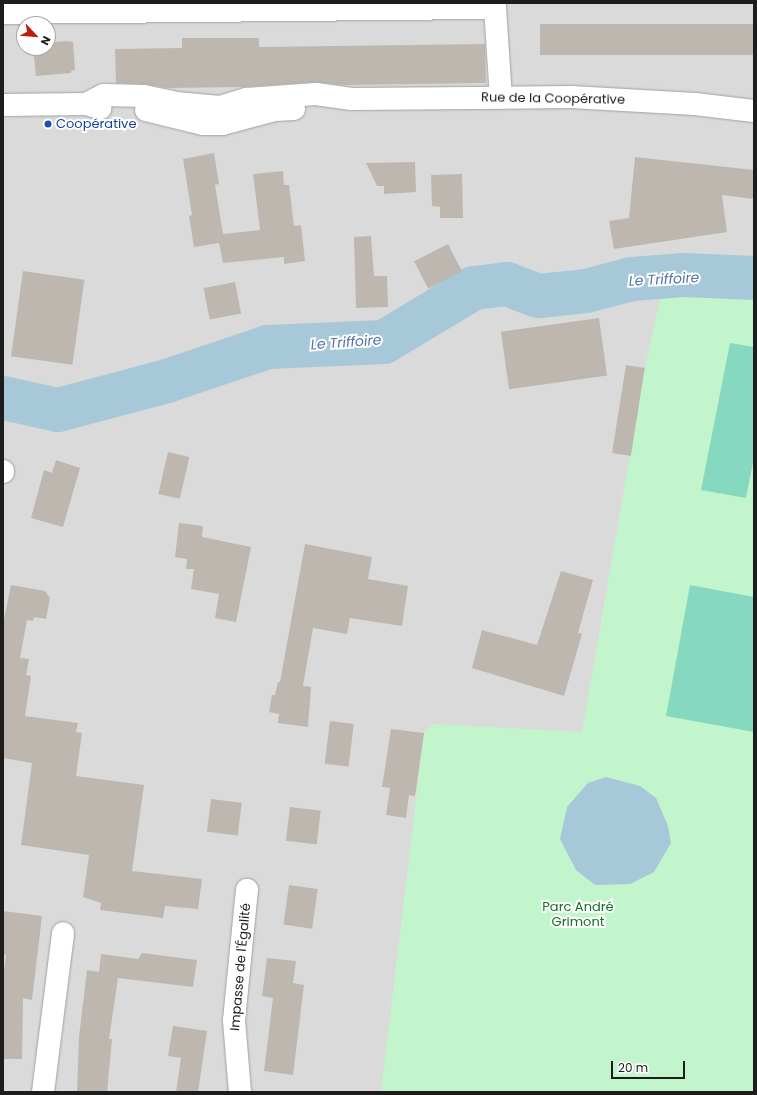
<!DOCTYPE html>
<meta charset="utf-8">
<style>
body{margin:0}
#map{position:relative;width:757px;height:1095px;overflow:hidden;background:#edebe3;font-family:Poppins,sans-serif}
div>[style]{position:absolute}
.residential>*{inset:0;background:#dbdada}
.park>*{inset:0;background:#c2f5cb}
.pitch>*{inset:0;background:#86d8c0}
.water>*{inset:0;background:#a6c8d8}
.river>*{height:44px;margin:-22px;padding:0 22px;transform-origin:22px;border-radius:22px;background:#a6c8d8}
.building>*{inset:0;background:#bdb7b0;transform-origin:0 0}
.roads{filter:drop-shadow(0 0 1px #a1a1a1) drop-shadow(0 0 1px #a1a1a1)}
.minor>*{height:22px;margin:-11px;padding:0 11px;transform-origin:11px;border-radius:11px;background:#fff}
.tertiary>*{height:22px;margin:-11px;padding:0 11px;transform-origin:11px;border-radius:11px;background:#fff}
.dots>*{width:11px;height:11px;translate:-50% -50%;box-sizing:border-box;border:2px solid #fff;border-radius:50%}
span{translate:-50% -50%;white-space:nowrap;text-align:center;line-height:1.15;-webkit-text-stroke:4px #fff;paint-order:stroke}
.street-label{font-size:13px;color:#1d1d1d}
.transit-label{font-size:13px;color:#164399}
.left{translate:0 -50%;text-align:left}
.park-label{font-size:13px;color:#127323}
.water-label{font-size:14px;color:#5072a5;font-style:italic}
.frame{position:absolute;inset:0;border:4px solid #1d1d1d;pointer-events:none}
.north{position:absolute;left:16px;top:16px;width:40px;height:40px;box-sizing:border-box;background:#fff;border:1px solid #a5a5a5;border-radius:50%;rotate:116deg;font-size:11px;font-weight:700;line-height:16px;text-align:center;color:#1d1d1d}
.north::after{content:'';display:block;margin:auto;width:14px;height:18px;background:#bc1e0d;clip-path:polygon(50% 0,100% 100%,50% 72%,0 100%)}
.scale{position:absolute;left:611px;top:1061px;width:74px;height:18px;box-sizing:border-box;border:2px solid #1d1d1d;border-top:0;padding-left:5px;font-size:12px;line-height:14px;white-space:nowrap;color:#1d1d1d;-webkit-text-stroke:3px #fff;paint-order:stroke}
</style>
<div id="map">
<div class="residential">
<i style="clip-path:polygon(evenodd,3px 3px,754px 3px,754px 1092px,3px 1092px,3px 3px,24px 24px,48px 24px,48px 48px,24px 48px,24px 24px)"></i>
</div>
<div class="park">
<i style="clip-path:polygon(665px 276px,754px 279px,754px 1092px,381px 1092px,424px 733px,433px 724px,582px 732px,645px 368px)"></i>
</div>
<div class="pitch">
<i style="clip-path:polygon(730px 343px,754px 347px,754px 457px,746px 498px,701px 490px)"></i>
<i style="clip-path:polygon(690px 585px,754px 597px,754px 732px,666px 716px)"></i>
</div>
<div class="water">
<i style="clip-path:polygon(606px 777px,640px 786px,656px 798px,668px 826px,671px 843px,654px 872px,630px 884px,595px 885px,576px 870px,560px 839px,567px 807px,588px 783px)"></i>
</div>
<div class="river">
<i style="left:3px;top:398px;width:56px;rotate:12.3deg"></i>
<i style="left:58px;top:410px;width:113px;rotate:-14.9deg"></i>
<i style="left:167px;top:381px;width:107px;rotate:-18.6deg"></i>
<i style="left:268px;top:347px;width:116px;rotate:-2.5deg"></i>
<i style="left:384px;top:342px;width:105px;rotate:-31deg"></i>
<i style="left:474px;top:288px;width:33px;rotate:-7deg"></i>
<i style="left:507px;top:284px;width:34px;rotate:21deg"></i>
<i style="left:539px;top:296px;width:47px;rotate:-6.1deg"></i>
<i style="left:586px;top:291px;width:48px;rotate:-14.6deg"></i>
<i style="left:632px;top:279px;width:52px;rotate:-4.4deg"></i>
<i style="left:684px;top:275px;width:70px;rotate:2.5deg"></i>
</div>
<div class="building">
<i style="left:754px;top:24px;width:31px;height:214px;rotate:90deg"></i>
<i style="clip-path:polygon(182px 38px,259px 38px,259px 47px,485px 44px,486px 83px,345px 85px,315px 82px,243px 87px,168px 88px,144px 84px,116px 83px,115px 49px,182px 48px)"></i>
<i style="clip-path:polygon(66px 41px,73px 42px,75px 70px,71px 71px,71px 73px,36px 76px,33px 48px,48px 48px,48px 43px)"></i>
<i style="clip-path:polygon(214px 153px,219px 184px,215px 185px,223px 234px,260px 230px,253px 174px,283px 171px,284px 185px,289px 185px,294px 226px,301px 225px,305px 261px,284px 264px,284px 257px,223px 263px,219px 243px,194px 247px,189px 216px,192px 215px,183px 159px)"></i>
<i style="clip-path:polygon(635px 157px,754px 170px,754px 199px,722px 195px,727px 232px,614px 249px,609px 221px,629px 218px)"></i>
<i style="clip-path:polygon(415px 162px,416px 192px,384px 194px,384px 186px,377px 186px,366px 163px)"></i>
<i style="clip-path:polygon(462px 174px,463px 218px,440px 218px,440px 207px,432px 206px,431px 175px)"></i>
<i style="clip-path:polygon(371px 236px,374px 276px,387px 276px,388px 307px,356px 308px,354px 237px)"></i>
<i style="left:448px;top:244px;width:31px;height:38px;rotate:63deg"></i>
<i style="left:23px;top:271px;width:62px;height:86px;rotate:8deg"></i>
<i style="left:235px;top:282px;width:32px;height:32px;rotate:79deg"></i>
<i style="left:599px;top:318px;width:58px;height:99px;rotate:82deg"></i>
<i style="left:626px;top:365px;width:19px;height:89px;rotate:9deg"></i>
<i style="left:168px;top:452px;width:22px;height:43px;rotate:13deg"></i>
<i style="clip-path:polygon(56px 460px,80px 468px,63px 527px,31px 518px,44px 470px,52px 473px)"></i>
<i style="clip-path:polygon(179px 523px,203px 526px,202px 537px,251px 547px,236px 622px,215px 618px,219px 594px,191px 589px,194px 569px,186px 569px,187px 559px,175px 557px)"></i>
<i style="clip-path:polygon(305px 544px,372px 557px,368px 579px,408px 586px,402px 626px,350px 618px,347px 634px,313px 628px,303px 686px,311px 687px,308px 727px,278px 723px,279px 714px,269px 712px,272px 695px,275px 695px,278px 682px,280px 682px)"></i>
<i style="clip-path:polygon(561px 571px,593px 580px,578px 633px,582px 634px,564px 696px,472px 668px,482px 630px,537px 645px)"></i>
<i style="clip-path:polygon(11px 585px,45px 591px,50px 598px,46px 619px,34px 617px,33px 621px,27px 620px,20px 658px,29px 659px,26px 675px,31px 676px,25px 716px,78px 723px,76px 732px,82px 733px,76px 776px,144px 785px,132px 871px,202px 879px,198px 909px,165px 906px,163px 918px,100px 910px,101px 903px,83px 897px,89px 855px,21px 845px,32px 763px,3px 758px,3px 624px)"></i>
<i style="left:330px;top:721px;width:24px;height:43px;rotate:7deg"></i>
<i style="clip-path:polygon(391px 729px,424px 733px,415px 796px,409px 795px,406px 818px,386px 815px,390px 788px,382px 787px)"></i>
<i style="left:211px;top:799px;width:31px;height:33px;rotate:7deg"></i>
<i style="left:290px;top:807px;width:31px;height:34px;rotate:7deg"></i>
<i style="left:289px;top:885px;width:29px;height:40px;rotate:8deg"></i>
<i style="clip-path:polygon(3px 911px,42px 916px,32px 1000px,23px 998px,22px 1059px,3px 1059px,3px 979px,6px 955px,3px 954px)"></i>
<i style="clip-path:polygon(142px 953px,197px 960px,193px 987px,118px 978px,109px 1039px,112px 1039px,107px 1092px,77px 1092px,79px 1037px,87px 970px,99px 972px,101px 954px,138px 959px)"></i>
<i style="clip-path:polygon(267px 958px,296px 961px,293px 983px,304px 985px,293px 1075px,264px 1071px,273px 998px,262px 996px)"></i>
<i style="clip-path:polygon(173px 1026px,207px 1031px,198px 1092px,176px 1092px,181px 1058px,168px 1056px)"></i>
</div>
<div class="roads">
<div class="minor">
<i style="left:3px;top:13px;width:492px;rotate:-0.6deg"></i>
<i style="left:495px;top:8px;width:90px;rotate:86.2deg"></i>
<i style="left:3px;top:471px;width:1px;rotate:90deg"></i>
<i style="left:43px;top:1092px;width:160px;rotate:-82.8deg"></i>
<i style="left:240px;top:1092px;width:72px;rotate:-94.8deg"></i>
<i style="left:234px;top:1020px;width:131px;rotate:-84.3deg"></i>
</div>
<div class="tertiary">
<i style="left:86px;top:104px;width:20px;rotate:-27deg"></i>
<i style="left:104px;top:95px;width:40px;rotate:1.4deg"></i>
<i style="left:144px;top:96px;width:33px;rotate:12deg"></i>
<i style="left:176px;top:103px;width:44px;rotate:5.2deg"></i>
<i style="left:220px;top:107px;width:28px;rotate:-17deg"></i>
<i style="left:247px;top:99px;width:69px;rotate:-4.1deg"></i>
<i style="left:316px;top:94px;width:36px;rotate:8deg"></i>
<i style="left:352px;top:99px;width:219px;rotate:-0.5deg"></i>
<i style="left:571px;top:97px;width:124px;rotate:3.2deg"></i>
<i style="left:695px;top:104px;width:59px;rotate:6.8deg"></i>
<i style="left:3px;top:105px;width:83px;rotate:-0.7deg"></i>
<i style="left:86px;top:104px;width:15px;rotate:16deg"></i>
<i style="left:146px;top:110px;width:59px;rotate:13.8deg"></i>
<i style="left:203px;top:124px;width:19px"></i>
<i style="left:222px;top:124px;width:55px;rotate:-14.8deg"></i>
<i style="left:275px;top:110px;width:19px;rotate:-3deg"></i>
</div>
</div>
<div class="dots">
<i style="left:48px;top:124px;background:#1a4fb4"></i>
</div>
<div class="street-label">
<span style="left:553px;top:99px;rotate:1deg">Rue de la Coopérative</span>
<span style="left:241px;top:967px;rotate:-85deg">Impasse de l'Égalité</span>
</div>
<div class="transit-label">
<span class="left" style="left:56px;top:124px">Coopérative</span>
</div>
<div class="park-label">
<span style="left:578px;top:915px">Parc André<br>Grimont</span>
</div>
<div class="water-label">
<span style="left:664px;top:279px;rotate:-3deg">Le Triffoire</span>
<span style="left:346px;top:342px;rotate:-4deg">Le Triffoire</span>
</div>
<div class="frame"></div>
<div class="north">N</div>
<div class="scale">20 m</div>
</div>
